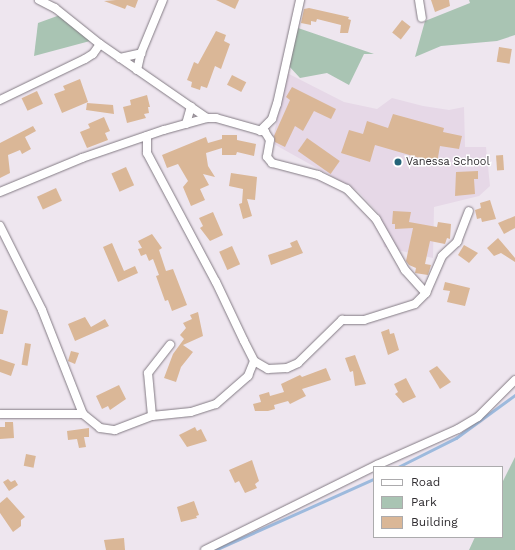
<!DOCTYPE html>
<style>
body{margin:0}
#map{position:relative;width:515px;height:550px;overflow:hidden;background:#eee6ef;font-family:"Work Sans",sans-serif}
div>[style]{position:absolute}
.built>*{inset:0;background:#e6d8e7}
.green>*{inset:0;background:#a9c4b3}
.stream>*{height:2.5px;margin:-1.25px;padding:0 1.25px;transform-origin:1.25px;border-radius:1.25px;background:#9dbadd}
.building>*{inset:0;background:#dab797;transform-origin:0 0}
.roads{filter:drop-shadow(0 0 1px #837b84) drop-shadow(0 0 1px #837b84)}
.minor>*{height:8px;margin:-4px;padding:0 4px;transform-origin:4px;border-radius:4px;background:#fff}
.dots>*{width:11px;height:11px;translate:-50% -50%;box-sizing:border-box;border:2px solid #fff;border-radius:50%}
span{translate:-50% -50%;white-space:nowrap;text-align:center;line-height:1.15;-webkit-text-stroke:3px #fff;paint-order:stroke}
.poi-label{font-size:11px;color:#302d31}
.left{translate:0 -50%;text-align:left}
.legend{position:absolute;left:373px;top:466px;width:130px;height:72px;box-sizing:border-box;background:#fff;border:1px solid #acabad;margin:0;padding:5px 7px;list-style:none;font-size:12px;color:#302d31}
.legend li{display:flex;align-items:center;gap:8px;height:20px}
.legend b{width:20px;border:1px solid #acabad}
</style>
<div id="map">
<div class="built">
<i style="clip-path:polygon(287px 73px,344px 102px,377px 109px,392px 98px,423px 106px,449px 110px,464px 107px,465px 147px,486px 147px,490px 186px,479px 196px,434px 207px,433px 258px,384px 247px,379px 214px,358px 191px,272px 143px)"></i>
</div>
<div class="green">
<i style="clip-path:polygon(469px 0,515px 0,515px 35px,497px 41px,441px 46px,415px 57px,425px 21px,470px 3px)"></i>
<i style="clip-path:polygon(60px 15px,90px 41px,34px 56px,38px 23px)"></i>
<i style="clip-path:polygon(298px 28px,374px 54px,364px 54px,349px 85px,327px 73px,300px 78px,288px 65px)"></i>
<i style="clip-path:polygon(515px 457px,515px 550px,469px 550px,475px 537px,502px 537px,502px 483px)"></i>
</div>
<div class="stream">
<i style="left:398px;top:467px;width:65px;rotate:-26.6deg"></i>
<i style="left:456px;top:438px;width:73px;rotate:-36.1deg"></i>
<i style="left:215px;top:550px;width:174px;rotate:-24.1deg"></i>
</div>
<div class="building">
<i style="clip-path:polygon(116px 0,138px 0,135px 8px,127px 5px,125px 9px,104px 1px)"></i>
<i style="clip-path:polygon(216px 0,239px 0,235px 9px)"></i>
<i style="clip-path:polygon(431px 0,449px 0,450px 6px,435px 12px)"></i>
<i style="clip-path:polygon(309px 8px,349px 17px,348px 19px,351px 20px,348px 33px,340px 33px,341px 25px,317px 19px,316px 22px,311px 21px,311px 25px,301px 23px,304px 9px)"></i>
<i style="left:402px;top:20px;width:11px;height:16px;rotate:38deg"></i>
<i style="clip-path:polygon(216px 31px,226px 35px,224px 41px,230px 44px,221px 69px,215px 66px,207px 88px,201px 86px,200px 90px,191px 87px,192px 82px,187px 80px,194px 62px,198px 64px)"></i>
<i style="left:499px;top:47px;width:13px;height:15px;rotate:9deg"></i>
<i style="left:232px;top:75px;width:16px;height:11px;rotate:27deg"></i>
<i style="clip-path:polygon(80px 79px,88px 102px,62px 113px,54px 94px,65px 90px,63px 86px)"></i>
<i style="clip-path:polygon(292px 87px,336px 109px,331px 119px,314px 111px,303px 131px,295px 126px,285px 147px,275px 142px,274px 136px,290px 100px,286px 97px)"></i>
<i style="left:37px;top:91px;width:14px;height:17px;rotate:65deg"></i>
<i style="clip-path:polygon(147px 95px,150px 107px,148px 107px,149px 113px,144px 114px,146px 118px,127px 123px,123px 107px,131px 105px,130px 100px)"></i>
<i style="clip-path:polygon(87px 103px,113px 105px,114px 114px,86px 110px)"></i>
<i style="clip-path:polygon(393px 114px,444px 128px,443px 132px,462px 136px,459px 149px,440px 146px,437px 163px,375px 145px,370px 162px,341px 153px,349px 130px,363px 134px,367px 121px,388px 128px)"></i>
<i style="clip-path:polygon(104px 117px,110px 131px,105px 133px,108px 140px,87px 148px,80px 132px,90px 128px,88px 124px)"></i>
<i style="clip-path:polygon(33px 126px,36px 131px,25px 137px,31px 149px,22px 154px,20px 150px,8px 155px,10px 173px,0 178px,0 143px)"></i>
<i style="clip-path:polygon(222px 135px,237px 135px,237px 140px,256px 144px,254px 156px,237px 152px,236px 155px,222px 155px,222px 148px,206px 153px,208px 166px,215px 177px,203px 174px,209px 185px,200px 189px,205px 200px,191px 206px,183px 187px,188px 181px,178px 164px,167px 168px,162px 155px,206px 137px,208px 143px,222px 139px)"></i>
<i style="left:307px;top:138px;width:40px;height:16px;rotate:35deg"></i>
<i style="left:503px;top:155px;width:15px;height:7px;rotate:86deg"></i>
<i style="left:126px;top:167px;width:20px;height:16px;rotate:66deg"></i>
<i style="clip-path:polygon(478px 171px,478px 179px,474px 179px,475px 194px,455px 196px,456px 172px)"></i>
<i style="clip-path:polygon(231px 173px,257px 177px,255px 200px,247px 199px,252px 216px,243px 219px,239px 204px,242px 203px,243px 189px,229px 186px)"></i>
<i style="left:56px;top:188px;width:14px;height:21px;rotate:65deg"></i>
<i style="clip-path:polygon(490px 200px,496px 219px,482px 222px,481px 218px,477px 219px,475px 210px,481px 208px,480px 203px)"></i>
<i style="clip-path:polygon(393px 211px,411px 212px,409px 222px,437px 227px,438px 222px,451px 224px,450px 239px,447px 238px,445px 244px,430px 241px,425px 264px,431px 265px,428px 275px,415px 273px,416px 268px,409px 265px,406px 261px,413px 228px,395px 229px,395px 224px,392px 224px)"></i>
<i style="clip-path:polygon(213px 212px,223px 235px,210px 241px,200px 228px,203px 226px,199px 218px)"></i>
<i style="clip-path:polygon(515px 216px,515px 228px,504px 234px,498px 223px)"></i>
<i style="clip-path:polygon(152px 234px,162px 248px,159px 250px,166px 271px,173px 269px,187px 305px,172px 311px,168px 300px,165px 301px,156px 276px,159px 275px,153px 259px,149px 261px,146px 254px,141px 256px,138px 249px,142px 248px,138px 241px)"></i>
<i style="clip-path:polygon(498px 238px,515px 258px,515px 262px,501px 253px,494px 256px,487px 248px)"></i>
<i style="clip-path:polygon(297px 240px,303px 253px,271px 265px,268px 255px,292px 247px,290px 243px)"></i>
<i style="clip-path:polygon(112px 243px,124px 271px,135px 266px,138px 273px,118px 282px,103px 247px)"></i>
<i style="clip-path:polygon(464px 245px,478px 253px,469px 263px,458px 255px)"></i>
<i style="left:232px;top:246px;width:20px;height:14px;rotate:66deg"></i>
<i style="clip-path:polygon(445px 282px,470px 288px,465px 306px,447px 302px,450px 291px,443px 290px)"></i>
<i style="clip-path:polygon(0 309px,8px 311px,3px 334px,0 334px)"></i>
<i style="clip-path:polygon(198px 312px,203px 336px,183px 345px,193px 352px,181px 367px,176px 382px,164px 378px,173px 354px,184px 339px,180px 335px,186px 328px,183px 323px,192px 319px,190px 315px)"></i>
<i style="clip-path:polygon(85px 317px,91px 327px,105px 319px,109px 326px,75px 341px,68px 324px)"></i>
<i style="clip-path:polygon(389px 329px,390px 334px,394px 333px,399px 350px,388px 355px,381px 332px)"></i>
<i style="left:25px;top:343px;width:6px;height:22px;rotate:9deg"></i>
<i style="clip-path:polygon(71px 351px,79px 353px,75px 364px,68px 361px)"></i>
<i style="clip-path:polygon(355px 355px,358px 363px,366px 384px,355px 386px,353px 371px,350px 372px,345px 358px)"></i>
<i style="clip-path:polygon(0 359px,15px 364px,11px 376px,0 372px)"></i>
<i style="clip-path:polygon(437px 366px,451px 382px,440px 389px,429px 371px)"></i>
<i style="clip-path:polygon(326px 368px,331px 380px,302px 389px,306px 396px,290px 404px,288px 401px,274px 405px,275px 409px,268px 411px,255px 411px,253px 404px,261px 402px,259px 395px,269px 392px,270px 396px,284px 392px,281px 384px,300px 375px,302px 377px)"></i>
<i style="clip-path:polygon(406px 378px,416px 397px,403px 403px,395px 394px,398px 392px,394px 384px)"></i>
<i style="clip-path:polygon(119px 385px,126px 399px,110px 410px,108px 406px,102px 409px,96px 396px)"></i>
<i style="clip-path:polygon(5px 422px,13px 422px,14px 438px,0 439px,0 427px,5px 427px)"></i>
<i style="clip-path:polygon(195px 427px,197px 431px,201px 429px,207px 441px,187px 447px,179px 435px)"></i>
<i style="clip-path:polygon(89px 428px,89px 437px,84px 437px,86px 447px,79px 448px,77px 439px,68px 440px,67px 431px)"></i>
<i style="left:26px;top:454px;width:10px;height:12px;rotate:11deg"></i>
<i style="clip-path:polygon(252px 460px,259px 481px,255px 484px,257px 488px,245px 493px,239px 481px,235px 483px,229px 470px)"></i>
<i style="clip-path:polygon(8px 479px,11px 482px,15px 480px,18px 485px,9px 491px,3px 482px)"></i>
<i style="clip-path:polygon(7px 497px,25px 517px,21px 520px,21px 526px,13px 532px,0 513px,0 503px)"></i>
<i style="clip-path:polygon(194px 501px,199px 515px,196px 516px,197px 518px,181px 522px,177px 507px)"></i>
<i style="clip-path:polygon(124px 538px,125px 550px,106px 550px,104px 540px)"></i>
</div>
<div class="roads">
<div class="minor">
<i style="left:39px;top:0;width:18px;rotate:27deg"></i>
<i style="left:55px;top:8px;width:58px;rotate:38.7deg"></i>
<i style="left:100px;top:44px;width:130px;rotate:34.7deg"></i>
<i style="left:419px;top:0;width:18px;rotate:81deg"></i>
<i style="left:120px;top:58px;width:22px;rotate:-13deg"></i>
<i style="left:137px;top:70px;width:17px;rotate:-77deg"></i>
<i style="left:141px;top:53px;width:57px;rotate:-67.5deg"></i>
<i style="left:0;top:100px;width:94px;rotate:-25.8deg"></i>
<i style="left:85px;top:59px;width:9px;rotate:-32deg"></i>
<i style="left:93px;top:54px;width:12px;rotate:-55deg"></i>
<i style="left:186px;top:124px;width:18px;rotate:-74deg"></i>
<i style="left:260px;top:131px;width:17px;rotate:-45deg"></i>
<i style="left:272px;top:119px;width:16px;rotate:-72deg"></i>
<i style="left:277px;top:104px;width:107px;rotate:-77.5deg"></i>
<i style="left:147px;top:136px;width:17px;rotate:90deg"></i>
<i style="left:147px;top:153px;width:146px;rotate:61.9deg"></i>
<i style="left:216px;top:282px;width:65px;rotate:64.6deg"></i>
<i style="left:244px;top:341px;width:22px;rotate:63deg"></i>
<i style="left:254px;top:361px;width:16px;rotate:30deg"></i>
<i style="left:268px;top:369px;width:19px;rotate:-3deg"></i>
<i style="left:287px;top:368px;width:12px;rotate:-24deg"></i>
<i style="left:298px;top:363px;width:62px;rotate:-44.3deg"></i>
<i style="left:342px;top:320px;width:22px"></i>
<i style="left:364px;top:320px;width:53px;rotate:-17.4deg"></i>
<i style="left:415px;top:304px;width:16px;rotate:-45deg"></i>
<i style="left:426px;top:293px;width:40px;rotate:-66.6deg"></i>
<i style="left:442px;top:256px;width:21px;rotate:-43deg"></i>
<i style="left:457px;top:242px;width:33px;rotate:-69deg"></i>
<i style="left:0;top:192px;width:89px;rotate:-22.5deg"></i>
<i style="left:82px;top:158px;width:87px;rotate:-18.9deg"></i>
<i style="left:164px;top:130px;width:45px;rotate:-15.6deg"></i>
<i style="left:207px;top:118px;width:9px"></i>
<i style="left:216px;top:118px;width:51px;rotate:15.9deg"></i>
<i style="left:265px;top:132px;width:9px;rotate:58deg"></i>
<i style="left:270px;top:140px;width:17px;rotate:100deg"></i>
<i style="left:267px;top:157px;width:8px;rotate:50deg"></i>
<i style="left:272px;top:163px;width:48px;rotate:14.6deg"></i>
<i style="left:318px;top:175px;width:32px;rotate:26deg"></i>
<i style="left:347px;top:189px;width:42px;rotate:46deg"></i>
<i style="left:376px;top:219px;width:59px;rotate:60.4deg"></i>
<i style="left:405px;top:270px;width:31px;rotate:48deg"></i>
<i style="left:0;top:226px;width:94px;rotate:63.4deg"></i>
<i style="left:42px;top:310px;width:112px;rotate:68.5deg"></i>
<i style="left:83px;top:414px;width:22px;rotate:39deg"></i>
<i style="left:100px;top:428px;width:15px;rotate:8deg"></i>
<i style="left:115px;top:430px;width:40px;rotate:-21deg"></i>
<i style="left:152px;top:416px;width:39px;rotate:-6deg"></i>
<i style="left:191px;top:412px;width:26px;rotate:-18deg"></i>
<i style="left:216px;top:404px;width:43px;rotate:-41.2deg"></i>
<i style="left:248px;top:376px;width:16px;rotate:-68deg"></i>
<i style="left:0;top:414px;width:83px"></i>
<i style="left:152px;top:416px;width:43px;rotate:-95.3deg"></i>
<i style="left:148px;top:373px;width:36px;rotate:-52deg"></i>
<i style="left:205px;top:550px;width:192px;rotate:-26.3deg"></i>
<i style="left:377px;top:465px;width:89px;rotate:-24deg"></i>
<i style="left:458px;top:429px;width:23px;rotate:-31deg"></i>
<i style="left:478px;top:417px;width:52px;rotate:-45deg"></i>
</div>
</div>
<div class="dots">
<i style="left:398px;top:162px;background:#246479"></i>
</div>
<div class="poi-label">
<span class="left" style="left:406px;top:162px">Vanessa School</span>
</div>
<ul class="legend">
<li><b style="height:5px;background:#fff"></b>Road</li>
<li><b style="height:11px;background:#a9c4b3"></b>Park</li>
<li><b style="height:11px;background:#dab797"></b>Building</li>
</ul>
</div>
